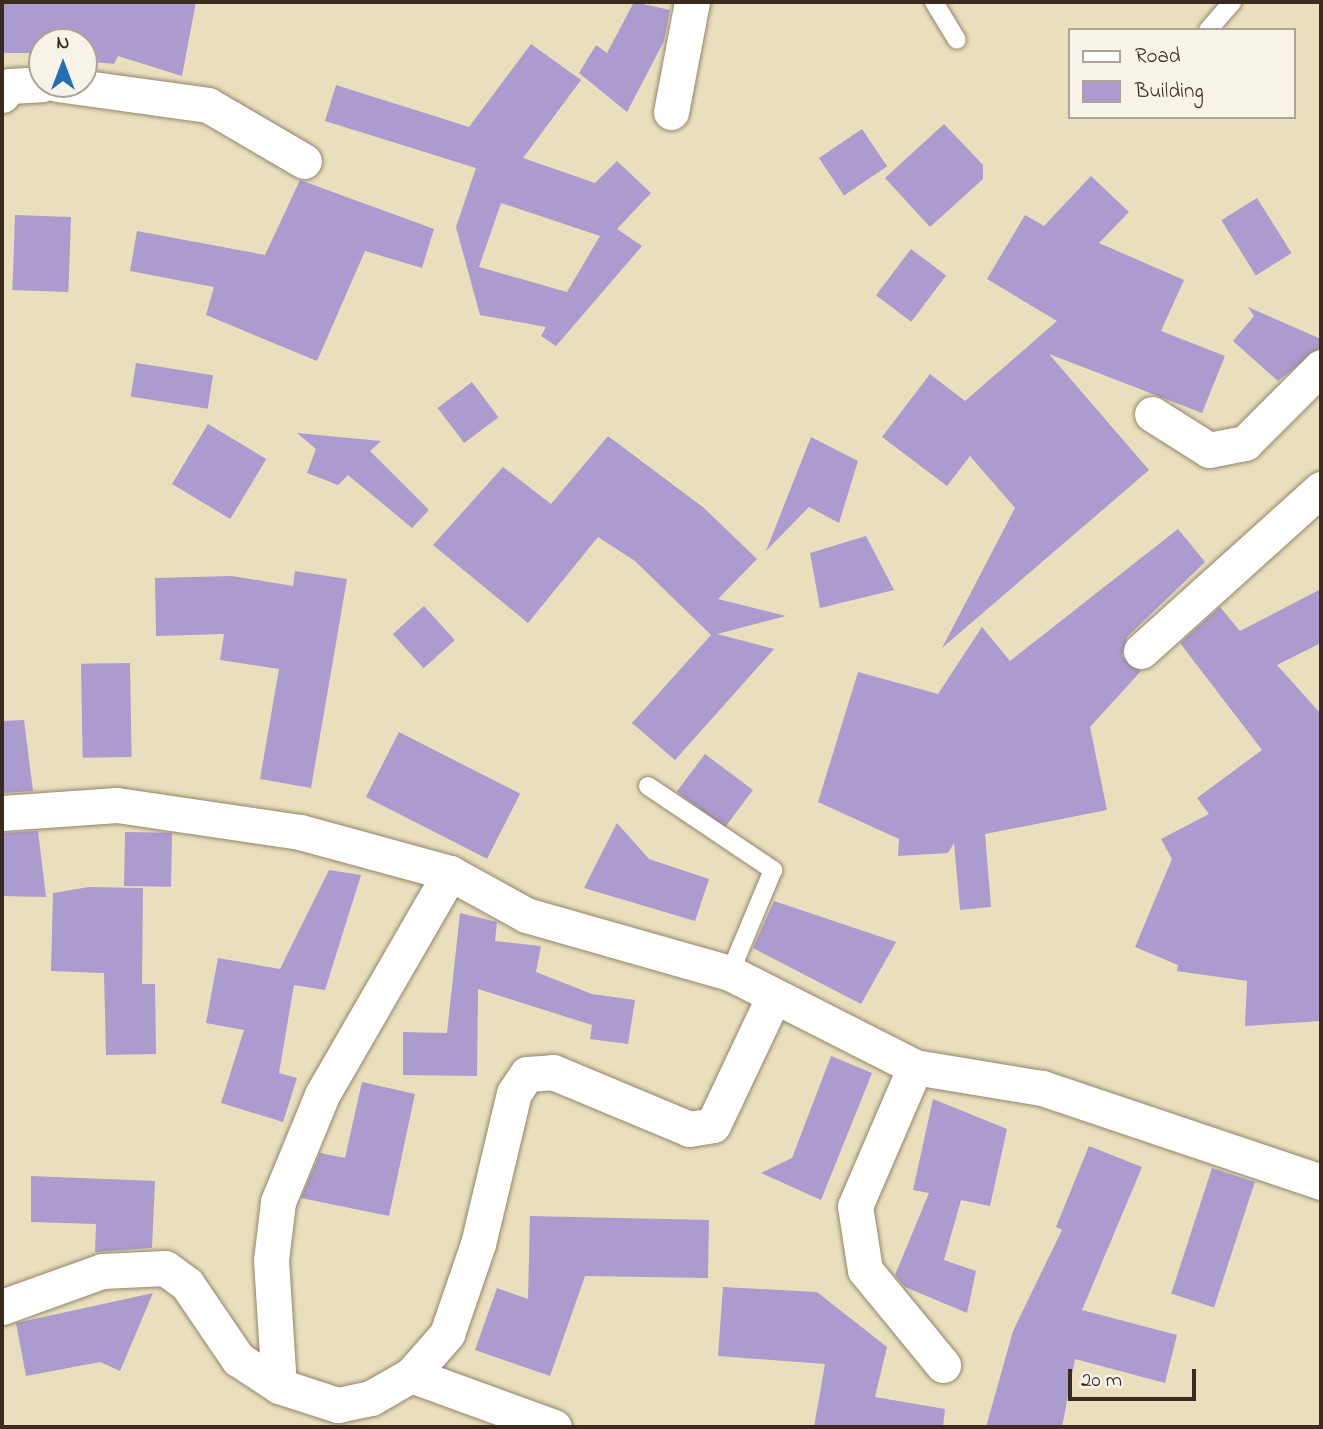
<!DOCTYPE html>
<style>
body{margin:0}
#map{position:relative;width:1323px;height:1429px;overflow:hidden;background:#eadfbc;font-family:"Indie Flower",sans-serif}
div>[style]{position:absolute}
.building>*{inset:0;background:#ab9bce;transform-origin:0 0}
.roads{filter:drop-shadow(0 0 2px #92846d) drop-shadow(0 0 2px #92846d)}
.service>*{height:18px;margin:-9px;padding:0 9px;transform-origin:9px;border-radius:9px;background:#fff}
.minor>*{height:35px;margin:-17.5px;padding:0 17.5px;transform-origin:17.5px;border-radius:17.5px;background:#fff}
span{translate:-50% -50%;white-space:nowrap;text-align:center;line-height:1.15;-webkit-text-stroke:5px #f7f3e8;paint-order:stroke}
.frame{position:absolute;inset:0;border:4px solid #3b2a1e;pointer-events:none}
.legend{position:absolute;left:1068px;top:28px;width:228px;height:91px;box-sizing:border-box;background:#f7f3e8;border:2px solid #aca397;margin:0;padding:9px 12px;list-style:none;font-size:21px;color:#3b2a1e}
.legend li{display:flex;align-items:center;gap:14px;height:35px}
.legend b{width:35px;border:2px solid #aca397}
.north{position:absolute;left:28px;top:28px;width:70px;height:70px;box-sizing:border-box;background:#f7f3e8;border:2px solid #aca397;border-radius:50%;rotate:0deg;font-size:19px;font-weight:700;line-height:28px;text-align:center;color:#3b2a1e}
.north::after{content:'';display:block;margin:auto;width:24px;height:32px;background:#1f6fb2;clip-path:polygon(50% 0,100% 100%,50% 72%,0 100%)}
.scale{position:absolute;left:1068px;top:1369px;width:128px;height:32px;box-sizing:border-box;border:4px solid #3b2a1e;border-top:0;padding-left:9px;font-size:21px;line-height:24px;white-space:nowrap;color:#3b2a1e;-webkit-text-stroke:5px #f7f3e8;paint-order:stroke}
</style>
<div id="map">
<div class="building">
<i style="clip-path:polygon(2px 2px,196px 2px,182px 76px,118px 56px,114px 64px,84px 61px,84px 42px,42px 42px,42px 61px,35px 61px,35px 53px,2px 53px)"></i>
<i style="clip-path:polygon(634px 2px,670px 10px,664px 41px,627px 112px,579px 73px,596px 45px,607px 53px)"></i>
<i style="clip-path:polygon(evenodd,531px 44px,581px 80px,523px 158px,595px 183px,617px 161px,651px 193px,617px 229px,642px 246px,556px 346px,541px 336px,546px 327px,480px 315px,456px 227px,476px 168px,325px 121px,336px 85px,469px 127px,531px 44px,501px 203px,600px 236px,567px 292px,479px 267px,501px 203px)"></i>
<i style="clip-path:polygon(944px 124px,983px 165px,983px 179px,930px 227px,885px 178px)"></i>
<i style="left:862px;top:129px;width:45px;height:52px;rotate:56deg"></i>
<i style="clip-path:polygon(1091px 176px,1129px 212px,1099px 243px,1184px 280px,1161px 331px,1225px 356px,1202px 413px,1049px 354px,1149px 470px,942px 648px,1015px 508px,970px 456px,947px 486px,882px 437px,930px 374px,965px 401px,1057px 321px,987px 279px,1025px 215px,1044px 226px)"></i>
<i style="clip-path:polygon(300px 180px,434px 229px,422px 268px,365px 251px,317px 361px,206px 315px,214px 287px,130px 271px,137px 231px,265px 255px)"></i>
<i style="left:1257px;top:198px;width:65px;height:42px;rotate:58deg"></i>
<i style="left:15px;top:215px;width:56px;height:75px;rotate:2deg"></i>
<i style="left:911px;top:249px;width:44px;height:58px;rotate:37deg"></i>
<i style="clip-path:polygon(1248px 307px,1321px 339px,1321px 347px,1278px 381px,1233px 341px,1254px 316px)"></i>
<i style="left:136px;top:363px;width:78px;height:34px;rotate:9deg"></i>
<i style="left:472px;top:382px;width:44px;height:43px;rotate:53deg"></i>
<i style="left:208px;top:424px;width:68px;height:70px;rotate:31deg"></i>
<i style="clip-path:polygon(297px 433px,381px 441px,370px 451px,429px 510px,412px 528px,348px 475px,338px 485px,307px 473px,316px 449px)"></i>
<i style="clip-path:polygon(608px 436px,704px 508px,757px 559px,718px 599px,786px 616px,717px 634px,774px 649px,675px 760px,632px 723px,711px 635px,635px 561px,598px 537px,528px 623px,433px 545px,503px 467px,551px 504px)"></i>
<i style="clip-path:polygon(811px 437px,858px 461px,839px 523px,809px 507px,766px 551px)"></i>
<i style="clip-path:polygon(1178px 529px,1205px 562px,1127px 637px,1122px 656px,1141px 671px,1090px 727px,1107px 810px,985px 834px,991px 907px,960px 910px,954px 843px,948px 853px,898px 856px,899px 839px,818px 802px,858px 672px,938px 694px,982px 627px,1010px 661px)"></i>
<i style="clip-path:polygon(866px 536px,894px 590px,820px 608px,810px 553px)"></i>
<i style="clip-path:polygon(295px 571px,347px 579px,311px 788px,260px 779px,279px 669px,220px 660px,224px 634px,156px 636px,155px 578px,232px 576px,293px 586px)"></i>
<i style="clip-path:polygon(1321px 589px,1321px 643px,1277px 665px,1321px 714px,1321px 1021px,1245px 1026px,1247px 981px,1177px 971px,1178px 965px,1135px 947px,1172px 859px,1161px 839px,1209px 814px,1197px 798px,1262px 750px,1180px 643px,1220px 607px,1240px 631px)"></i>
<i style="left:424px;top:606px;width:46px;height:42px;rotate:48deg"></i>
<i style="left:130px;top:663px;width:94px;height:49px;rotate:89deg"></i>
<i style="clip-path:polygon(24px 720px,33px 791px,2px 793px,2px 721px)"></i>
<i style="left:399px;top:732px;width:136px;height:73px;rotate:27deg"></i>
<i style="left:705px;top:754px;width:60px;height:47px;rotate:37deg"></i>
<i style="clip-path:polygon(617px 823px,649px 859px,709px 879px,695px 921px,584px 888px)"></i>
<i style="clip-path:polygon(38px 831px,46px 897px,2px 896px,2px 833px)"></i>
<i style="left:125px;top:832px;width:47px;height:54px;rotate:1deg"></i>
<i style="clip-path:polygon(329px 870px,361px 875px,325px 990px,294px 985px,279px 1073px,297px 1078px,283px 1122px,221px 1103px,244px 1030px,206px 1023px,218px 958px,280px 969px)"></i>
<i style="clip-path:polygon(89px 887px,143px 888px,142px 984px,155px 984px,156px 1054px,106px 1055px,104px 973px,51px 971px,53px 893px)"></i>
<i style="clip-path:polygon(774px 901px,896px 942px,861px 1004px,753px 948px)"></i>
<i style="clip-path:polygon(460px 913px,497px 922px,495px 941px,541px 946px,536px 972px,592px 994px,635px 1000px,628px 1044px,590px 1039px,592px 1025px,478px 989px,477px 1076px,403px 1075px,403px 1032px,447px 1033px)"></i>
<i style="clip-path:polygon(831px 1056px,872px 1073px,821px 1200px,761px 1173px,792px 1158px)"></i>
<i style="clip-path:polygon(362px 1082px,415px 1094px,389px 1216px,301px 1198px,320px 1153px,345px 1158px)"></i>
<i style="clip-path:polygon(933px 1099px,1007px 1129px,990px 1206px,961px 1200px,944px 1260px,976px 1271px,967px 1313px,905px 1287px,895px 1275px,929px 1193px,913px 1190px)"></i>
<i style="clip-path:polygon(1089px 1146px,1142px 1167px,1082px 1310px,1177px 1335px,1165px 1383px,1075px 1359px,1062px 1427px,986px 1427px,1013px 1331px,1062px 1230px,1056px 1227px)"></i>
<i style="left:1212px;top:1168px;width:45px;height:132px;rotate:18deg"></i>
<i style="clip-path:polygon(31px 1176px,155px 1181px,152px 1248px,95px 1252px,96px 1224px,31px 1222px)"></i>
<i style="clip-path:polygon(530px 1216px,709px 1220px,708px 1278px,585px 1276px,550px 1376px,475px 1350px,497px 1288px,528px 1299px)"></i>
<i style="clip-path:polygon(723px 1287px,817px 1292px,887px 1347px,875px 1397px,945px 1409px,943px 1427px,814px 1427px,825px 1364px,718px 1356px)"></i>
<i style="clip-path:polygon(153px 1293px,120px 1371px,100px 1362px,26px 1376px,16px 1323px)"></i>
</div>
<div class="roads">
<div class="service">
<i style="left:934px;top:2px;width:44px;rotate:58.8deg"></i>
<i style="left:1208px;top:30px;width:37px;rotate:-49deg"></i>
<i style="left:648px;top:786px;width:151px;rotate:33.9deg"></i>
<i style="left:773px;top:870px;width:112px;rotate:112.7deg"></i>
</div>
<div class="minor">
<i style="left:57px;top:84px;width:152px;rotate:7.9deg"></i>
<i style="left:208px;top:105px;width:111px;rotate:30.3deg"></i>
<i style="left:2px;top:95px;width:11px;rotate:-52deg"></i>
<i style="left:9px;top:86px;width:33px;rotate:-3deg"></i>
<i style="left:671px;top:112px;width:112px;rotate:-79.2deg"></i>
<i style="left:1152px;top:414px;width:67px;rotate:32.3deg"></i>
<i style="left:1209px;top:450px;width:37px;rotate:-11deg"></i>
<i style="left:1245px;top:443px;width:107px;rotate:-45deg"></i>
<i style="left:1141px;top:651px;width:242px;rotate:-42deg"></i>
<i style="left:2px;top:813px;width:115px;rotate:-4deg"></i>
<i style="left:117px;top:805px;width:185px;rotate:8.4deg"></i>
<i style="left:300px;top:832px;width:156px;rotate:15.3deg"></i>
<i style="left:450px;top:873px;width:87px;rotate:28.9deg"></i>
<i style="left:526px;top:915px;width:212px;rotate:15.9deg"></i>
<i style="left:730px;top:973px;width:208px;rotate:26.9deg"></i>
<i style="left:915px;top:1067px;width:129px;rotate:9.4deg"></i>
<i style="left:1042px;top:1088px;width:294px;rotate:18.6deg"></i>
<i style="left:450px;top:873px;width:256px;rotate:120deg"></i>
<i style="left:322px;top:1095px;width:116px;rotate:112.4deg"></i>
<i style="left:278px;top:1202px;width:58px;rotate:96.9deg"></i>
<i style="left:271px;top:1260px;width:126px;rotate:86.4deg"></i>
<i style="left:279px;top:1386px;width:62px;rotate:17.9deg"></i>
<i style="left:338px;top:1405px;width:34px;rotate:-12deg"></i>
<i style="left:371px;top:1398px;width:46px;rotate:-29.9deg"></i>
<i style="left:411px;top:1375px;width:55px;rotate:-48.7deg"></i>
<i style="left:447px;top:1334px;width:95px;rotate:-71deg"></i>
<i style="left:478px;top:1244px;width:155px;rotate:-76.6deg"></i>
<i style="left:514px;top:1093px;width:23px;rotate:-56deg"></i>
<i style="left:527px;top:1074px;width:26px;rotate:-4deg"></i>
<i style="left:553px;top:1072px;width:147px;rotate:22.7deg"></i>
<i style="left:689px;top:1129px;width:24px;rotate:-9deg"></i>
<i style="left:713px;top:1125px;width:140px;rotate:-64.7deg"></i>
<i style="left:915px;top:1067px;width:151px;rotate:113.3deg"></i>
<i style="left:855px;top:1206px;width:65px;rotate:81.1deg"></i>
<i style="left:865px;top:1270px;width:123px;rotate:50.6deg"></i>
<i style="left:2px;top:1307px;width:106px;rotate:-19.8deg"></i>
<i style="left:102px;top:1271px;width:63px;rotate:-2.7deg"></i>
<i style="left:165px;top:1268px;width:27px;rotate:36deg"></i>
<i style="left:187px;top:1284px;width:91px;rotate:55.8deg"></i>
<i style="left:238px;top:1359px;width:49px;rotate:33.4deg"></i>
<i style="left:411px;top:1375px;width:152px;rotate:20deg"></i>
</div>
</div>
<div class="frame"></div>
<ul class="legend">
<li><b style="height:9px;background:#fff"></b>Road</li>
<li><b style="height:19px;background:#ab9bce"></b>Building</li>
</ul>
<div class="north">N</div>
<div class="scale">20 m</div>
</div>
